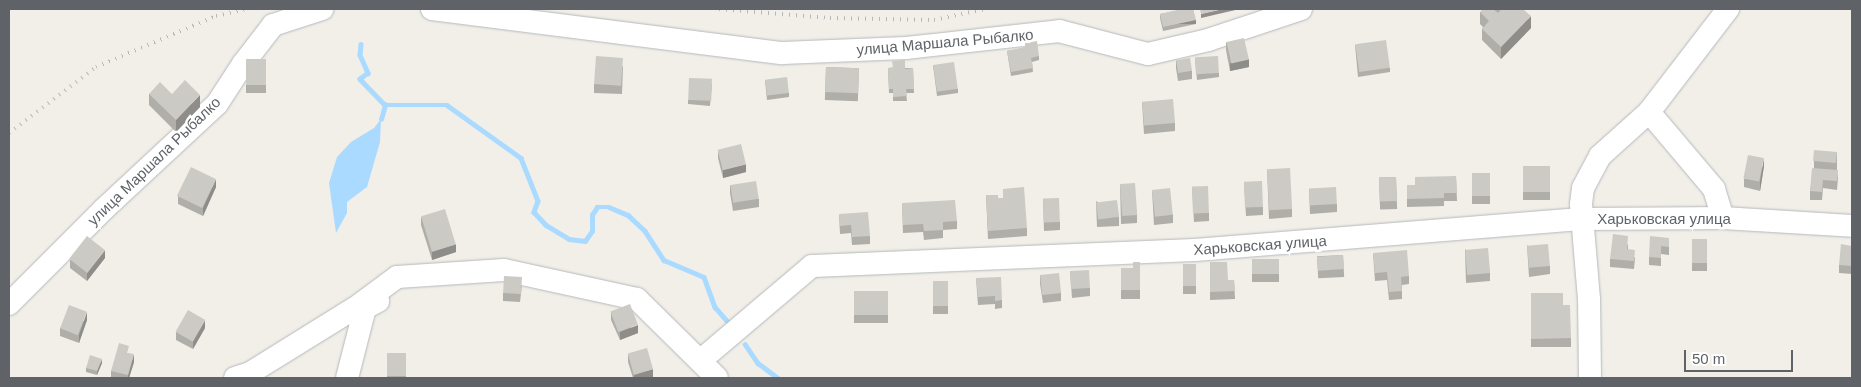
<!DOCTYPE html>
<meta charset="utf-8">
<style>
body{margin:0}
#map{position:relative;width:1861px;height:387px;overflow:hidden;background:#f1efe8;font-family:Helvetica,sans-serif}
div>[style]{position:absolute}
.water>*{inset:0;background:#aadaff}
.stream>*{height:4.5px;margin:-2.25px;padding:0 2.25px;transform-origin:2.25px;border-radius:2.25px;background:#aadaff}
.roads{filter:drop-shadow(0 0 1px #b5b8bc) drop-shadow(0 0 1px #b5b8bc)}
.minor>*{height:22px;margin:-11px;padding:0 11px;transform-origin:11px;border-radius:11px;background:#fff}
.rail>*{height:4px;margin-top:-2px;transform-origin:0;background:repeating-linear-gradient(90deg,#b6b7b8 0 1px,transparent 0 7px)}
.wall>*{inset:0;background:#afaea9;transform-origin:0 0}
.shaded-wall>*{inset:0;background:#8f8d8a;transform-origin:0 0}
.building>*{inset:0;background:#cccac5;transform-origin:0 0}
span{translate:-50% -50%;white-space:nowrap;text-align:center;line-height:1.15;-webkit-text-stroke:5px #fff;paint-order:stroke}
.street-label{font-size:15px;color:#5f6368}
.frame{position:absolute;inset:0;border:10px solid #5f6368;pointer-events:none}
.scale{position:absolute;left:1684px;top:350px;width:109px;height:22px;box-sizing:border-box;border:2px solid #5f6368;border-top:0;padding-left:6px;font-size:15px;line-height:18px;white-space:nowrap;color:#5f6368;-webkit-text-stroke:4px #fff;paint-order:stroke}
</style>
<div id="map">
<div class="water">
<i style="clip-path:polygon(381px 119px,380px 142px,367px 187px,347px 202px,347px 213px,336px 233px,329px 183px,337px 157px,351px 142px,374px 128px)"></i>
</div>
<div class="stream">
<i style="left:361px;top:44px;width:11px;rotate:95deg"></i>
<i style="left:360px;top:55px;width:20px;rotate:66deg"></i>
<i style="left:368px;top:73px;width:10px;rotate:143deg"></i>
<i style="left:360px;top:79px;width:36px;rotate:46deg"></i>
<i style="left:381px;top:119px;width:15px;rotate:-74deg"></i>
<i style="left:385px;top:105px;width:62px"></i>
<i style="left:447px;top:105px;width:91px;rotate:35.6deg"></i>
<i style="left:521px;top:158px;width:46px;rotate:68.4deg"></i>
<i style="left:538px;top:201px;width:12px;rotate:110deg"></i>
<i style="left:534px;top:212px;width:18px;rotate:47deg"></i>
<i style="left:546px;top:225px;width:27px;rotate:31deg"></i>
<i style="left:569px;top:239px;width:16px;rotate:7deg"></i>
<i style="left:585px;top:241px;width:12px;rotate:-55deg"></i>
<i style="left:592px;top:231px;width:16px;rotate:-90deg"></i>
<i style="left:592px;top:215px;width:9px;rotate:-58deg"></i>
<i style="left:597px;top:207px;width:12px"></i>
<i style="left:609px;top:207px;width:21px;rotate:23deg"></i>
<i style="left:628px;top:215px;width:23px;rotate:43deg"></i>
<i style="left:645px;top:231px;width:35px;rotate:57deg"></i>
<i style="left:664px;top:260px;width:43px;rotate:23deg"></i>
<i style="left:704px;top:277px;width:32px;rotate:70deg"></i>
<i style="left:715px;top:307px;width:20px;rotate:49deg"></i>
<i style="left:745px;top:344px;width:23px;rotate:56deg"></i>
<i style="left:758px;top:363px;width:25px;rotate:37deg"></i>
</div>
<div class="roads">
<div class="minor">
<i style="left:432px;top:9px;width:353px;rotate:7.2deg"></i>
<i style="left:782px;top:53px;width:124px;rotate:-2.3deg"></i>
<i style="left:906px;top:48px;width:154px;rotate:-6.3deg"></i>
<i style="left:1059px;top:31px;width:92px;rotate:14.5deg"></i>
<i style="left:1148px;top:54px;width:62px;rotate:-13.1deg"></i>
<i style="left:1208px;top:40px;width:98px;rotate:-18.4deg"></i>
<i style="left:1649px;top:112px;width:101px;rotate:49.8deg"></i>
<i style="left:1714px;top:189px;width:30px;rotate:73deg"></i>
<i style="left:9px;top:304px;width:134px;rotate:-45deg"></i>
<i style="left:104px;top:209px;width:154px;rotate:-42.9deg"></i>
<i style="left:217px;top:104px;width:48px;rotate:-57deg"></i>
<i style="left:243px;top:64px;width:49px;rotate:-52.4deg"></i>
<i style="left:273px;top:25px;width:52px;rotate:-18.1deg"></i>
<i style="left:701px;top:360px;width:145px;rotate:-40.3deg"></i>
<i style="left:812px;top:266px;width:383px;rotate:-2.4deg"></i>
<i style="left:1195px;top:250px;width:390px;rotate:-4.6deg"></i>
<i style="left:1584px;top:219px;width:139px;rotate:-0.4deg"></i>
<i style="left:1723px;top:218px;width:129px;rotate:3.5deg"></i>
<i style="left:235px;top:378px;width:16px;rotate:-18deg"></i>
<i style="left:250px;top:373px;width:123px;rotate:-31.8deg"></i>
<i style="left:355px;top:308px;width:52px;rotate:-36.4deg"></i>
<i style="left:397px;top:277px;width:107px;rotate:-3.7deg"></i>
<i style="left:504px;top:270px;width:136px;rotate:12.3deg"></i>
<i style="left:637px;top:299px;width:112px;rotate:44.6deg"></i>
<i style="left:347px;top:378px;width:72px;rotate:-75.6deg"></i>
<i style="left:365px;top:308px;width:15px;rotate:-28deg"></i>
<i style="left:1590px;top:378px;width:79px;rotate:-90.7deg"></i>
<i style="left:1589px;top:299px;width:95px;rotate:-94.8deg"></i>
<i style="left:1581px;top:204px;width:16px;rotate:-83deg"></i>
<i style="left:1583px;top:188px;width:36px;rotate:-62deg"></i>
<i style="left:1600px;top:156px;width:66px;rotate:-41.9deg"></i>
<i style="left:1649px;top:112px;width:130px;rotate:-52.5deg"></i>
</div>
</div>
<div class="rail">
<i style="left:719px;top:9px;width:111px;rotate:4.6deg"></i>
<i style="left:830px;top:18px;width:104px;rotate:1.1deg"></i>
<i style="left:934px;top:20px;width:52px;rotate:-12.2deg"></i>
<i style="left:9px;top:133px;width:109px;rotate:-37.2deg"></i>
<i style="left:96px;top:67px;width:130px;rotate:-23deg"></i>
<i style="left:216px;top:16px;width:31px;rotate:-13deg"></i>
</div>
<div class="wall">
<i style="clip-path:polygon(1176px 9px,1193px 9px,1196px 24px,1163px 31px,1160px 18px,1160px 14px,1176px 11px)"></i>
<i style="clip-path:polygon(1494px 9px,1523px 9px,1531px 28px,1501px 59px,1482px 40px,1482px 29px,1483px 27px,1480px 24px,1480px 12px,1494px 10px)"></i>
<i style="clip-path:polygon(1226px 42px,1249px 67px,1230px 71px,1226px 50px)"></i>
<i style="clip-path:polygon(1025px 43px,1039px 56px,1039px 60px,1032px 62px,1033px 72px,1011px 76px,1007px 51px,1025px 48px)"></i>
<i style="clip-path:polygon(1355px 45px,1390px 68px,1390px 72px,1358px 77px)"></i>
<i style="left:246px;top:59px;width:20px;height:34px"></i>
<i style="clip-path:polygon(1195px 59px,1219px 73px,1219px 77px,1197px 80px)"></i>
<i style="clip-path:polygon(1176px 60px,1192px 71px,1192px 79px,1178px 81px,1176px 68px)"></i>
<i style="clip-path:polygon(933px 65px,958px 89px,958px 93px,937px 96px)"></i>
<i style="clip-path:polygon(623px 66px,622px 94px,594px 93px,594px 84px)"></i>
<i style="left:826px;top:67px;width:33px;height:33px;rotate:2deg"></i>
<i style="clip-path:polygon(888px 68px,913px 68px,914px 93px,906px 93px,907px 101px,893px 101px,893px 93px,889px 93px)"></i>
<i style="clip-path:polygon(765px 80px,789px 93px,789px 97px,767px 100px)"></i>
<i style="clip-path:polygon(712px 84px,710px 106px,688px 104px,688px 100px)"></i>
<i style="clip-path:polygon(149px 94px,172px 94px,200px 107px,176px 132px,149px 105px)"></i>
<i style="clip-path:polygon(1142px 102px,1175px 123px,1175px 131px,1144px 134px)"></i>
<i style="clip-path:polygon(718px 150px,746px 172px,723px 178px,718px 158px)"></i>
<i style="clip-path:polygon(1837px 152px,1837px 170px,1838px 178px,1837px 190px,1823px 188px,1822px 200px,1810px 200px,1810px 191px,1814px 168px,1814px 161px)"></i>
<i style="left:1523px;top:166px;width:27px;height:34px"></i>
<i style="clip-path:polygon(1764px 166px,1760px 191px,1744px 187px,1744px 179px)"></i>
<i style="clip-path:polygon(1267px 169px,1292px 209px,1292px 217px,1269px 219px)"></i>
<i style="left:1472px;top:173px;width:18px;height:31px"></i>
<i style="clip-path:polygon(1456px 176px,1457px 201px,1444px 201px,1444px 206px,1407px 207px,1407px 185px,1415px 185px)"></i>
<i style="left:1396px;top:177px;width:32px;height:17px;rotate:88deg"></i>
<i style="clip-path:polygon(1244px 182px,1263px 207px,1263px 215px,1246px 216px)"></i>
<i style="clip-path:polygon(1120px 184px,1137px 215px,1137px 223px,1121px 224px)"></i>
<i style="clip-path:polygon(730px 185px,759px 199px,759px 207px,733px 211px,730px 193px)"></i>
<i style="clip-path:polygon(216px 187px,203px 216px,178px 204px,178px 196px)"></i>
<i style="clip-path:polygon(1192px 187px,1209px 213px,1209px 221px,1194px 222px)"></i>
<i style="clip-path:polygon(1003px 189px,1027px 228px,1027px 236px,988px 239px,986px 195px,998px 198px,1003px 198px)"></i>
<i style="clip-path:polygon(1309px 189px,1337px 204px,1337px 212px,1310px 214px)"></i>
<i style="clip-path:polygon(1152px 190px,1173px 215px,1173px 223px,1154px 225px)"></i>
<i style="clip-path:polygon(1043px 199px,1060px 222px,1060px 230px,1044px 231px)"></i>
<i style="clip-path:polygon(1096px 201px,1119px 217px,1119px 226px,1097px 227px)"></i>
<i style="clip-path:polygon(902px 203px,957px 221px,957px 229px,943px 230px,943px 238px,924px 240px,923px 232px,903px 233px)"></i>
<i style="clip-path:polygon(839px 214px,870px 236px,870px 244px,852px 245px,851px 233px,840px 234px)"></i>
<i style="clip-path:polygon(421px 217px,456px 252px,432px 260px,421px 225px)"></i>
<i style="clip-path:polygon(1669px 238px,1669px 255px,1661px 254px,1661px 266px,1649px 265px,1649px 257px)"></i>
<i style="left:1692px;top:239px;width:15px;height:32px"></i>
<i style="clip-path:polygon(1628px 244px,1628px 249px,1635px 258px,1634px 269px,1610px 267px,1610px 259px)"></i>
<i style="clip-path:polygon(1527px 245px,1550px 266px,1550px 274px,1529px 277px)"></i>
<i style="clip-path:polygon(1852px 246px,1852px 274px,1839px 273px,1839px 265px)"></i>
<i style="clip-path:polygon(1465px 249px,1490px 273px,1490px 281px,1466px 283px)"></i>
<i style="clip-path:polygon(1373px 253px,1409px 276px,1409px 284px,1402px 285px,1402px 299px,1389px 300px,1387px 280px,1375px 281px)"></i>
<i style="left:1343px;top:255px;width:22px;height:26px;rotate:87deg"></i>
<i style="clip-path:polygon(105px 258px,87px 281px,70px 268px,70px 260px)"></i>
<i style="left:1279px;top:259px;width:23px;height:27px;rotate:90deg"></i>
<i style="clip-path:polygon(1140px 262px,1140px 299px,1121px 299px,1121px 268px,1133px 268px)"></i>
<i style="clip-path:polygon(1210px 262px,1228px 280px,1234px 280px,1235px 299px,1210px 300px)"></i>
<i style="left:1183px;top:264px;width:13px;height:30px"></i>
<i style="clip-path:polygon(1070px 271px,1090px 288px,1090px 296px,1072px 298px)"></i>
<i style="clip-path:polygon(1040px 275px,1061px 293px,1061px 301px,1043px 303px,1040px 284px)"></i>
<i style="clip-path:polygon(976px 278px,1002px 300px,1002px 308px,995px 309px,995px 304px,978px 305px)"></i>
<i style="left:933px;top:281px;width:15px;height:33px"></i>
<i style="clip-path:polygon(522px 285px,520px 302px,503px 301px,503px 293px)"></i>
<i style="left:854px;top:291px;width:34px;height:32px"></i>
<i style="clip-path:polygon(1531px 293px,1563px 305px,1571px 338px,1571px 347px,1531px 347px)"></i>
<i style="clip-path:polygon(611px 312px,638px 333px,620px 340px,611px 320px)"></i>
<i style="clip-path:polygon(87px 320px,79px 343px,60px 336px,60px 328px)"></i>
<i style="clip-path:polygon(205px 328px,193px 349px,176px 340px,176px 332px)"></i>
<i style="clip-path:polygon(129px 353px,134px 362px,129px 378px,111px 378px,111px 371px)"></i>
<i style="left:387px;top:353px;width:19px;height:25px"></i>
<i style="clip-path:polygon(628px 354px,653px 378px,633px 378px,628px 362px)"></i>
<i style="clip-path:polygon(102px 363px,97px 375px,86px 372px,86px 368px)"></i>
</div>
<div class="shaded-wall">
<i style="clip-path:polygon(1223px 9px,1240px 9px,1201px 18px,1201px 14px)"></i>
<i style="clip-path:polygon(1531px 16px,1531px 28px,1501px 59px,1501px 47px)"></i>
<i style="left:1196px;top:20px;width:4px;height:34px;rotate:90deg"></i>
<i style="clip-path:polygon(1249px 59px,1249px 67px,1230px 71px,1230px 63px)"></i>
<i style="clip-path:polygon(200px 95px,200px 107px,176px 132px,176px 120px)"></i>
<i style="clip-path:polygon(1764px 158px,1764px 166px,1760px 191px,1760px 182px)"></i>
<i style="clip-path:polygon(746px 164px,746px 172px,723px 178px,723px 170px)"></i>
<i style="clip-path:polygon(216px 179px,216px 187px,203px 216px,203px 208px)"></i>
<i style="clip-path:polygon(456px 244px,456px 252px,432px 260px,432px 252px)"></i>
<i style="clip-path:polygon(105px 250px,105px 258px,87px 281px,87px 273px)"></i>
<i style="clip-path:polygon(87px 312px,87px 320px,79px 343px,79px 335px)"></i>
<i style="clip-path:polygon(205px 320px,205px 328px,193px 349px,193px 341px)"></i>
<i style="clip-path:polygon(638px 325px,638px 333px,620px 340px,620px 332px)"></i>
<i style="clip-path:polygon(134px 354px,134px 362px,129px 378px,128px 378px,128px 375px)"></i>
<i style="clip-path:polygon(102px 359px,102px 363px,97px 375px,97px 371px)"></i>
<i style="clip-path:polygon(653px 369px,653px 378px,634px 378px,634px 375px)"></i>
</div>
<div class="building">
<i style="clip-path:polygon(1176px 9px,1193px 9px,1196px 20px,1163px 27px,1160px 14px,1177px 10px)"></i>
<i style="clip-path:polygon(1200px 9px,1223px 9px,1201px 14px)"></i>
<i style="clip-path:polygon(1483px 9px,1493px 9px,1498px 13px,1502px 9px,1523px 9px,1531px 16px,1501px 47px,1482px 29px,1489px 21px,1480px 12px)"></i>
<i style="left:1244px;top:38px;width:22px;height:18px;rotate:77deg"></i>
<i style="left:1386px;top:40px;width:28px;height:31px;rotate:82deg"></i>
<i style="clip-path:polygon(1037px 41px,1039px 56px,1031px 58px,1033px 68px,1011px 72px,1007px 51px,1025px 47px,1025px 43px)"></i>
<i style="left:596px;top:56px;width:27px;height:28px;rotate:4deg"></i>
<i style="left:1218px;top:56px;width:17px;height:23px;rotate:87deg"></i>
<i style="left:1190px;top:58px;width:13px;height:14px;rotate:81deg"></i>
<i style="left:246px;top:59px;width:20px;height:26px"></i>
<i style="clip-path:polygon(905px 60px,905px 69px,913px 68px,914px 89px,906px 89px,907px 96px,893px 97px,893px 89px,889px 89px,888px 68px,893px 67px,892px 61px)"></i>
<i style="left:954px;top:62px;width:27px;height:21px;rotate:82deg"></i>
<i style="left:826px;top:67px;width:33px;height:25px;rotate:2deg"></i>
<i style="left:787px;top:77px;width:16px;height:22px;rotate:83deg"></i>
<i style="left:689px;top:78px;width:23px;height:22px;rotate:2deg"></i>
<i style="clip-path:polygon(185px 80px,200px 95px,176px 120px,149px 94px,160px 82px,172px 94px)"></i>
<i style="left:1173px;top:99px;width:24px;height:31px;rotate:85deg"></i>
<i style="left:741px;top:144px;width:21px;height:24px;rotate:76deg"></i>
<i style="left:1814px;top:150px;width:23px;height:11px;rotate:5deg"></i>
<i style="left:1748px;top:155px;width:16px;height:24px;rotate:11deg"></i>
<i style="left:1523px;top:166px;width:27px;height:26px"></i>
<i style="left:191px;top:167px;width:28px;height:32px;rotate:26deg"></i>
<i style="left:1290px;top:168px;width:41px;height:23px;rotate:87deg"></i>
<i style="clip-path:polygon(1812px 168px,1838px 170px,1837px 181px,1823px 180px,1822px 192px,1810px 191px)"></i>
<i style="left:1472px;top:173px;width:18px;height:23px"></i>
<i style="clip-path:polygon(1456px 176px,1457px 193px,1444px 193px,1444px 198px,1407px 199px,1407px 185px,1415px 185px,1415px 177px)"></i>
<i style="left:1396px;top:177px;width:24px;height:17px;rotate:88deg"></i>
<i style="left:756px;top:181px;width:18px;height:26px;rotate:81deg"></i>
<i style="left:1262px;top:181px;width:26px;height:18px;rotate:88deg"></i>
<i style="left:1135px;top:183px;width:32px;height:15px;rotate:86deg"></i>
<i style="left:1208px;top:186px;width:27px;height:16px;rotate:88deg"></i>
<i style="clip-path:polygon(1024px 187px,1027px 228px,988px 231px,986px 195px,998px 195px,998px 198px,1003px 198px,1003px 189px)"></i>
<i style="left:1336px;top:187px;width:17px;height:27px;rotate:87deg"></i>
<i style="left:1170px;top:188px;width:27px;height:18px;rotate:84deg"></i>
<i style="left:1059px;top:198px;width:24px;height:16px;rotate:88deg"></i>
<i style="clip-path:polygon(955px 200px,957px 221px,943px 222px,943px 230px,924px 231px,923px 224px,903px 225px,902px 203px)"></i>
<i style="left:1117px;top:200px;width:17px;height:21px;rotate:83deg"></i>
<i style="left:445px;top:209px;width:37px;height:25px;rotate:73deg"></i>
<i style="clip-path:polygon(868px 212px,870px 236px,852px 237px,851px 225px,840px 226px,839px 214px)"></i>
<i style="clip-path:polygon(1613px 234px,1628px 236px,1627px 249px,1635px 250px,1634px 261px,1610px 259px)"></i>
<i style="left:87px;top:236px;width:23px;height:29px;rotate:38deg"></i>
<i style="clip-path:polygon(1650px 236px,1669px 238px,1669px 247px,1661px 246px,1661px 258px,1649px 257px)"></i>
<i style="left:1692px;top:239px;width:15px;height:24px"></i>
<i style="left:1548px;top:244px;width:22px;height:21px;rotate:85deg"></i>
<i style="clip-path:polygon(1841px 244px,1852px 246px,1852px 266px,1839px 265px)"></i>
<i style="left:1488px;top:248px;width:25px;height:23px;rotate:85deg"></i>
<i style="clip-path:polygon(1407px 250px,1409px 276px,1401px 277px,1402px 291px,1389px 292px,1387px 272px,1375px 273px,1373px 253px)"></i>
<i style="left:1343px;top:255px;width:14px;height:26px;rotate:86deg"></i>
<i style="left:1279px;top:259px;width:15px;height:27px;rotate:90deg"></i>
<i style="clip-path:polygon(1133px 262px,1140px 262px,1140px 290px,1121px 290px,1121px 268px,1133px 268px)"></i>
<i style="clip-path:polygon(1210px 262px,1227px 262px,1228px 280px,1234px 280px,1235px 291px,1210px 292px)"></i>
<i style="left:1183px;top:264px;width:13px;height:22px"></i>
<i style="left:1089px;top:270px;width:18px;height:19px;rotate:87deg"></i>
<i style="left:1059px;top:273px;width:20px;height:19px;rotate:84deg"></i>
<i style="left:504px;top:276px;width:18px;height:17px;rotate:3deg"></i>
<i style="clip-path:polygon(1001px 277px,1002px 300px,995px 301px,995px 296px,978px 297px,976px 278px)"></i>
<i style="left:933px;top:281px;width:15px;height:25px"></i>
<i style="left:854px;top:291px;width:34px;height:24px"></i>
<i style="clip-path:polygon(1531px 293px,1563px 293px,1563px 305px,1570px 305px,1571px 338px,1531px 339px)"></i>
<i style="left:630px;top:304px;width:22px;height:21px;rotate:69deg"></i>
<i style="left:69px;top:305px;width:19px;height:25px;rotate:21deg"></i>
<i style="left:188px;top:310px;width:20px;height:25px;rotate:30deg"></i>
<i style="clip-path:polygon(119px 343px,129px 346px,127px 353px,134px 354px,128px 375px,111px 371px)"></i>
<i style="left:647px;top:348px;width:22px;height:20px;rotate:74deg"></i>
<i style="left:387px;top:353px;width:19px;height:23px"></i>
<i style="clip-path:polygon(90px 355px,102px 359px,97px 371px,86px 368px)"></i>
</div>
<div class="street-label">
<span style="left:945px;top:42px;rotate:-5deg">улица Маршала Рыбалко</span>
<span style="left:154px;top:161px;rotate:-44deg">улица Маршала Рыбалко</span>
<span style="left:1664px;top:219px">Харьковская улица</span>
<span style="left:1260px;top:245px;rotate:-4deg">Харьковская улица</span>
</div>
<div class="frame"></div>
<div class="scale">50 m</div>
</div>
